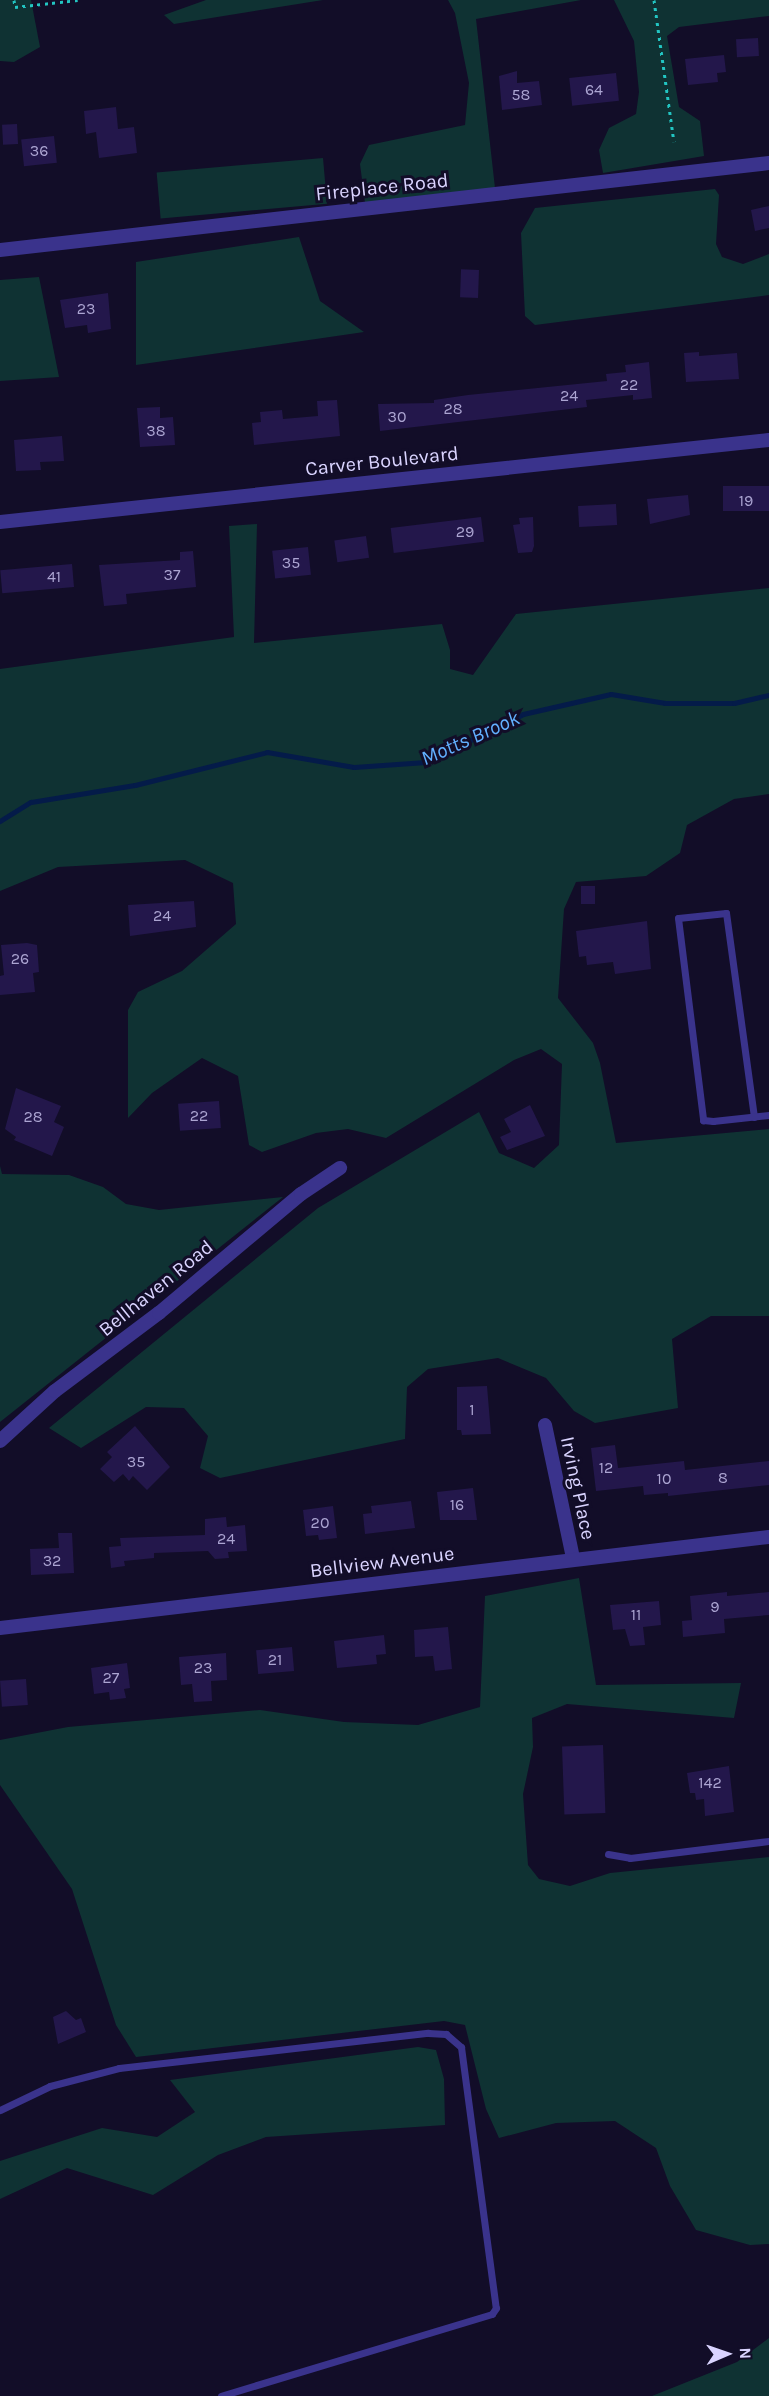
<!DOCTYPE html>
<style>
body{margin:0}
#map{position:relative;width:769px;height:2396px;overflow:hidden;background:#120d28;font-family:Karla,sans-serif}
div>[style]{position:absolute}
.green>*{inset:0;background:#0f3233;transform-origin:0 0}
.stream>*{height:5px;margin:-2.5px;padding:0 2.5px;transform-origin:2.5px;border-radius:2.5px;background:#041b49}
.building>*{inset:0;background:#23174b;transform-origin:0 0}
.path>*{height:3px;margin-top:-1.5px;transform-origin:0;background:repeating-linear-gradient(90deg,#22c5c2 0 3px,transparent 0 7.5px)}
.lane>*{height:7px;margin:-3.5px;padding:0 3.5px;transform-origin:3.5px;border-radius:3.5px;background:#3a338c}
.street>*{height:14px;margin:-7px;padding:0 7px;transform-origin:7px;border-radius:7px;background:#3a338c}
span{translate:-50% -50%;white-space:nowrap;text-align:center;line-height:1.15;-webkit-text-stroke:6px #120d28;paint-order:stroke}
.number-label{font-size:16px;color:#aca5d2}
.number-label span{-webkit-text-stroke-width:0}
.street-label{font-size:20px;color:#dad4ff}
.water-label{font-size:21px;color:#62b0ff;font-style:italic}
.north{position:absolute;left:697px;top:2324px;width:60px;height:60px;-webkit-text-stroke:4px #120d28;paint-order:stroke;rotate:88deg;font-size:16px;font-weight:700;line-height:24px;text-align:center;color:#dad4ff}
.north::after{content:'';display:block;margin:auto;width:21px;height:27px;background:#dad4ff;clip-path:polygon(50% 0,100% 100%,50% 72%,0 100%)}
</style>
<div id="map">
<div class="green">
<i style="clip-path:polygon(0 0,31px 0,40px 47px,14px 62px,0 61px)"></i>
<i style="clip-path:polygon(206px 0,323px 0,174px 24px,164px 15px)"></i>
<i style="clip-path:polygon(448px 0,581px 0,476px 19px,495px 188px,365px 203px,360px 164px,369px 145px,465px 125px,469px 83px,455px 13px)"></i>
<i style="clip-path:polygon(614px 0,769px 0,769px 16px,679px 27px,667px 36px,679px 107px,700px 121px,704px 156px,603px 173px,599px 150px,609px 128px,636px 114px,639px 92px,634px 41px)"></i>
<i style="left:323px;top:158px;width:46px;height:167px;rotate:85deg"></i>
<i style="clip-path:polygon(715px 189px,719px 195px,716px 244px,722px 257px,743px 264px,769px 254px,769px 295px,535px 325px,525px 316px,521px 233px,535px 208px)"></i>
<i style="clip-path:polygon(299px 237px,320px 301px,364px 332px,136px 365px,136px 262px)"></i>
<i style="clip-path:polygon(39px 277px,59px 377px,0 381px,0 280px)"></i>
<i style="clip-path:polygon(257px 524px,254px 643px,442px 624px,450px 650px,450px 669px,473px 675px,516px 614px,769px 588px,769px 794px,734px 799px,687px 825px,680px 853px,646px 876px,576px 882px,564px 909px,558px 998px,593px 1043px,600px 1063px,616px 1143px,769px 1129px,769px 1316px,711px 1316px,672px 1339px,678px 1408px,595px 1423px,574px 1411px,546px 1378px,498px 1358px,428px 1369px,407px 1387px,405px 1439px,220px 1478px,200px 1468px,208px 1436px,184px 1408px,146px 1407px,81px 1448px,49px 1428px,318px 1208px,479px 1112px,499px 1153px,534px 1168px,559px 1145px,562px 1064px,541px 1049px,514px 1060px,386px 1138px,348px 1129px,316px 1133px,262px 1152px,249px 1145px,238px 1076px,202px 1058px,152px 1093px,128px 1118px,128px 1010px,138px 992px,182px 971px,236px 924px,233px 883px,185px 860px,58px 867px,0 891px,0 669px,234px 637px,229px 526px)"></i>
<i style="clip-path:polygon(0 1166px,2px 1174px,69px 1175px,103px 1187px,126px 1204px,159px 1210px,283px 1197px,0 1422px)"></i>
<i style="clip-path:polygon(579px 1578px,596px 1685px,741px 1683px,734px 1718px,567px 1704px,532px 1718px,533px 1747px,523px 1794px,528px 1865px,539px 1879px,570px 1886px,610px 1873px,769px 1857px,769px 2244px,750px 2245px,696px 2230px,670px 2186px,656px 2148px,615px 2121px,556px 2123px,499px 2138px,486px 2109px,465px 2025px,444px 2021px,136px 2057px,116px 2025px,72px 1889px,0 1785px,0 1740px,68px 1727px,260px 1710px,344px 1722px,418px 1725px,480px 1707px,485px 1596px)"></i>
<i style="clip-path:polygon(418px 2047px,436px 2050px,444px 2079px,445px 2125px,266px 2137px,218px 2155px,153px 2195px,67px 2168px,0 2199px,0 2161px,102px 2128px,157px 2137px,195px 2112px,170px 2080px)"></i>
<i style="clip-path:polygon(769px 2338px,769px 2396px,652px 2396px,737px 2362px)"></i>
</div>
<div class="stream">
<i style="left:0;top:821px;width:36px;rotate:-32deg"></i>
<i style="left:31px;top:802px;width:105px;rotate:-9.3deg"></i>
<i style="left:135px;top:785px;width:136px;rotate:-14deg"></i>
<i style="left:267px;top:752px;width:88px;rotate:9.8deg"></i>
<i style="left:354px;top:767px;width:72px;rotate:-4deg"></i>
<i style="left:426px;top:762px;width:108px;rotate:-26.3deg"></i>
<i style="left:523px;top:714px;width:90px;rotate:-12.8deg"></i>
<i style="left:611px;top:694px;width:55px;rotate:9.5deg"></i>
<i style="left:665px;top:703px;width:69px"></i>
<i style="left:734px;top:703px;width:36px;rotate:-13deg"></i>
</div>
<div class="building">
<i style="left:758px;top:38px;width:18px;height:22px;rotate:87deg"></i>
<i style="clip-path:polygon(724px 55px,726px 72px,717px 73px,718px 82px,688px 85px,685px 59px)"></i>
<i style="clip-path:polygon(517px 71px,517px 83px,539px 81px,542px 105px,502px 110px,499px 76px)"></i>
<i style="left:616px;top:73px;width:28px;height:47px;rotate:84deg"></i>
<i style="clip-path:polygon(116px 107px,118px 129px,134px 127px,137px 153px,99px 158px,96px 132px,86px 134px,84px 111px)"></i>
<i style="left:17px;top:124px;width:20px;height:15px;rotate:87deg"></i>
<i style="left:54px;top:136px;width:27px;height:33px;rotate:84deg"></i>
<i style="clip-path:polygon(769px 206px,769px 228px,755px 231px,751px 210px)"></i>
<i style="left:479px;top:270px;width:28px;height:18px;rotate:92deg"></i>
<i style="clip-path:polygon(108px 293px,111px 329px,88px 333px,87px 325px,65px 328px,60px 300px)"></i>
<i style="clip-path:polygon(699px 352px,699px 356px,737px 353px,739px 379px,686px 382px,684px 353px)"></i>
<i style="clip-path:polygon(649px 362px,652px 398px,633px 400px,633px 395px,586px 400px,587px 407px,380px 431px,378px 404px,434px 403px,434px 400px,468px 395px,607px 381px,606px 374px,626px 372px,625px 365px)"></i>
<i style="clip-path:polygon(337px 400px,340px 436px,254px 445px,252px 423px,261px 422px,260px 412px,282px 410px,283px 419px,318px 416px,317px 401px)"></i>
<i style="clip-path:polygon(160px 407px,160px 418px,173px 417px,175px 445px,140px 447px,137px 408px)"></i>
<i style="clip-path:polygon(62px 436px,64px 461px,40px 462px,41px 470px,16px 471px,14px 440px)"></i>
<i style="left:769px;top:486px;width:25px;height:46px;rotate:90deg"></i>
<i style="clip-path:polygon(688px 495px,690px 515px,650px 524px,647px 499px)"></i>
<i style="left:616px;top:504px;width:21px;height:38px;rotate:87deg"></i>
<i style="left:481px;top:517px;width:25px;height:91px;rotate:83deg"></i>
<i style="clip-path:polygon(533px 517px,534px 546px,532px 552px,518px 553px,513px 525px,520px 524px,519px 518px)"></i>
<i style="left:366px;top:536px;width:22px;height:32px;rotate:82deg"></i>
<i style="left:308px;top:547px;width:28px;height:36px;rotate:84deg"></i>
<i style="clip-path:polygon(193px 551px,196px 587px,126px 594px,127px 604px,104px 606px,99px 565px,180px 560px,180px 552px)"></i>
<i style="left:72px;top:564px;width:23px;height:72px;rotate:85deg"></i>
<i style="left:595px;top:886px;width:18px;height:14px;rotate:90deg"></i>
<i style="clip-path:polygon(194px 901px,196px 927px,130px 936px,128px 905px)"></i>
<i style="clip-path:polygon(647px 921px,651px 969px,615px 974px,613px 962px,587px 965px,586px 956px,579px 957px,576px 931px)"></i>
<i style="clip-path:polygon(27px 943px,37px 945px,39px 972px,33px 973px,35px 992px,0 995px,0 976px,4px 975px,1px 945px)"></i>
<i style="clip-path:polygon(16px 1088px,61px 1106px,54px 1122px,64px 1127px,52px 1156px,14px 1140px,16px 1137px,5px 1129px)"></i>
<i style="left:219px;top:1101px;width:27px;height:41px;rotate:86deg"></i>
<i style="clip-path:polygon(530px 1105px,545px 1136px,507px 1150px,500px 1137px,511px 1132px,504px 1119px)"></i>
<i style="clip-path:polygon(487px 1386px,491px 1434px,462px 1435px,461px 1430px,457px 1430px,457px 1387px)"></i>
<i style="clip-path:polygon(135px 1426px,170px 1467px,147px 1490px,133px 1476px,129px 1481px,123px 1474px,114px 1482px,100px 1469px,112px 1457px,107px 1452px)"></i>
<i style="clip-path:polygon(615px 1445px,618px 1468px,684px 1461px,685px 1470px,769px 1461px,769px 1485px,668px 1496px,668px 1493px,644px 1495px,643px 1486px,596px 1491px,591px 1448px)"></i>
<i style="clip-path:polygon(473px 1488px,477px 1520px,440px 1520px,437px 1492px)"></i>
<i style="clip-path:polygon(411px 1501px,415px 1528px,365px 1534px,363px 1514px,372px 1513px,371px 1506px)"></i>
<i style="clip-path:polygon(333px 1506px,337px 1538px,319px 1540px,318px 1535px,306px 1536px,303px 1510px)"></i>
<i style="clip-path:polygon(226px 1517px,227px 1527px,245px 1525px,247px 1551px,228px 1552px,229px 1558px,215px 1559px,208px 1551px,154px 1553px,154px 1558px,124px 1561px,125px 1566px,111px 1568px,109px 1547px,121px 1546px,120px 1538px,205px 1535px,205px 1519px)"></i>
<i style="clip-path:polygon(58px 1533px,72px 1533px,74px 1573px,31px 1575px,30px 1549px,59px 1548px)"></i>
<i style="clip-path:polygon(727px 1592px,727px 1596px,769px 1592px,769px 1615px,724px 1619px,725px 1633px,683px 1637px,682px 1621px,692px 1620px,690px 1596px)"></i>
<i style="clip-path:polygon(659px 1601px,661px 1625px,643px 1627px,645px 1645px,630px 1646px,625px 1629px,613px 1630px,610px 1605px)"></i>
<i style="clip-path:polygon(448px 1627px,452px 1669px,435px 1671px,433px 1656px,415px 1657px,414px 1630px)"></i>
<i style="clip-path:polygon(384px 1635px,386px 1654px,376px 1655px,377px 1664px,337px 1668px,334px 1641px)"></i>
<i style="left:292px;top:1647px;width:24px;height:36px;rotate:85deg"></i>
<i style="clip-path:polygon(226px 1653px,227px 1680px,211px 1681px,212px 1701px,194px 1702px,192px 1684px,181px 1685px,179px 1657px)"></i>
<i style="clip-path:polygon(127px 1663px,130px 1688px,124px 1689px,126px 1698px,110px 1700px,109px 1692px,94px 1694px,91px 1668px)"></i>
<i style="left:26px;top:1679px;width:26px;height:26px;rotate:86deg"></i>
<i style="left:603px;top:1745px;width:68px;height:41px;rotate:88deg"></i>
<i style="clip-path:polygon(729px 1766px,734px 1812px,705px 1816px,704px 1799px,696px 1800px,695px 1793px,690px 1793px,687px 1773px)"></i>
<i style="clip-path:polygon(66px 2011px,76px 2020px,81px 2018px,86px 2032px,58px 2044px,53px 2017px)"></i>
</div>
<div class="path">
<i style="left:14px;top:0;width:7px;rotate:82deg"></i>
<i style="left:15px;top:7px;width:63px;rotate:-6.3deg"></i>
<i style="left:654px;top:0;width:143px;rotate:82deg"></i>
</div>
<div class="lane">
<i style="left:754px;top:1117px;width:206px;rotate:-97.8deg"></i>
<i style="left:726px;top:913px;width:48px;rotate:174.1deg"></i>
<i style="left:678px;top:918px;width:204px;rotate:82.9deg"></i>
<i style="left:703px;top:1120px;width:10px;rotate:6deg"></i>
<i style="left:713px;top:1121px;width:56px;rotate:-6.1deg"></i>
<i style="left:608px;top:1854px;width:22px;rotate:10deg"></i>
<i style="left:630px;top:1858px;width:140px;rotate:-7deg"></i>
<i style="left:0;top:2110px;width:55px;rotate:-25.6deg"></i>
<i style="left:50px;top:2086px;width:71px;rotate:-14.6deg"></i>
<i style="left:119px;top:2068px;width:311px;rotate:-6.5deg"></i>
<i style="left:428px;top:2033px;width:18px;rotate:3deg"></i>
<i style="left:446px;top:2034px;width:20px;rotate:41deg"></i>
<i style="left:461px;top:2047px;width:263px;rotate:82.4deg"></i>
<i style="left:496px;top:2308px;width:7px;rotate:124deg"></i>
<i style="left:492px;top:2314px;width:283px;rotate:163.2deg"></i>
</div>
<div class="street">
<i style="left:0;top:250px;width:774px;rotate:-6.45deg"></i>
<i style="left:0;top:522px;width:773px;rotate:-6.09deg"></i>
<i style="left:545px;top:1425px;width:136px;rotate:78.1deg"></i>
<i style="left:0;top:1441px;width:74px;rotate:-42.3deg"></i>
<i style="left:55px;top:1391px;width:130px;rotate:-36.9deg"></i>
<i style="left:159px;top:1313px;width:185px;rotate:-40deg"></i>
<i style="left:301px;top:1194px;width:47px;rotate:-33.7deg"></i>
<i style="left:0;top:1628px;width:774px;rotate:-6.75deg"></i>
</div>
<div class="number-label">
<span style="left:594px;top:90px">64</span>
<span style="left:521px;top:95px">58</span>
<span style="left:39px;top:151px">36</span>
<span style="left:86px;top:309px">23</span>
<span style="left:629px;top:385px">22</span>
<span style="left:569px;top:396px">24</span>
<span style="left:453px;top:409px">28</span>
<span style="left:397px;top:417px">30</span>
<span style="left:156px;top:431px">38</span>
<span style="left:746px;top:501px">19</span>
<span style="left:465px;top:532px">29</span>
<span style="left:291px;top:563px">35</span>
<span style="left:172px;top:575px">37</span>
<span style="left:54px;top:577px">41</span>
<span style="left:162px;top:916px">24</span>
<span style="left:20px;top:959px">26</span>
<span style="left:199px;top:1116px">22</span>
<span style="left:33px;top:1117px">28</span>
<span style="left:472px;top:1410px">1</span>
<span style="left:136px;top:1462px">35</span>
<span style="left:606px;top:1468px">12</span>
<span style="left:723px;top:1478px">8</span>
<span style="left:664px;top:1479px">10</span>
<span style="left:457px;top:1505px">16</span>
<span style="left:320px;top:1523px">20</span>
<span style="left:226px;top:1539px">24</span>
<span style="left:52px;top:1561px">32</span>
<span style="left:715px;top:1607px">9</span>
<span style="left:636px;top:1615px">11</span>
<span style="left:275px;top:1660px">21</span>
<span style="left:203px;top:1668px">23</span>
<span style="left:111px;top:1678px">27</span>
<span style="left:710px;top:1783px">142</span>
</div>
<div class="street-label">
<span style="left:382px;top:187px;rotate:-6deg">Fireplace Road</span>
<span style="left:382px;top:461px;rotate:-6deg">Carver Boulevard</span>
<span style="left:156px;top:1288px;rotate:-39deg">Bellhaven Road</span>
<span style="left:578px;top:1488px;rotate:78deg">Irving Place</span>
<span style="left:382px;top:1562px;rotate:-7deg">Bellview Avenue</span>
</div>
<div class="water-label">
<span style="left:470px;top:738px;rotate:-24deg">Motts Brook</span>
</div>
<div class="north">N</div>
</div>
